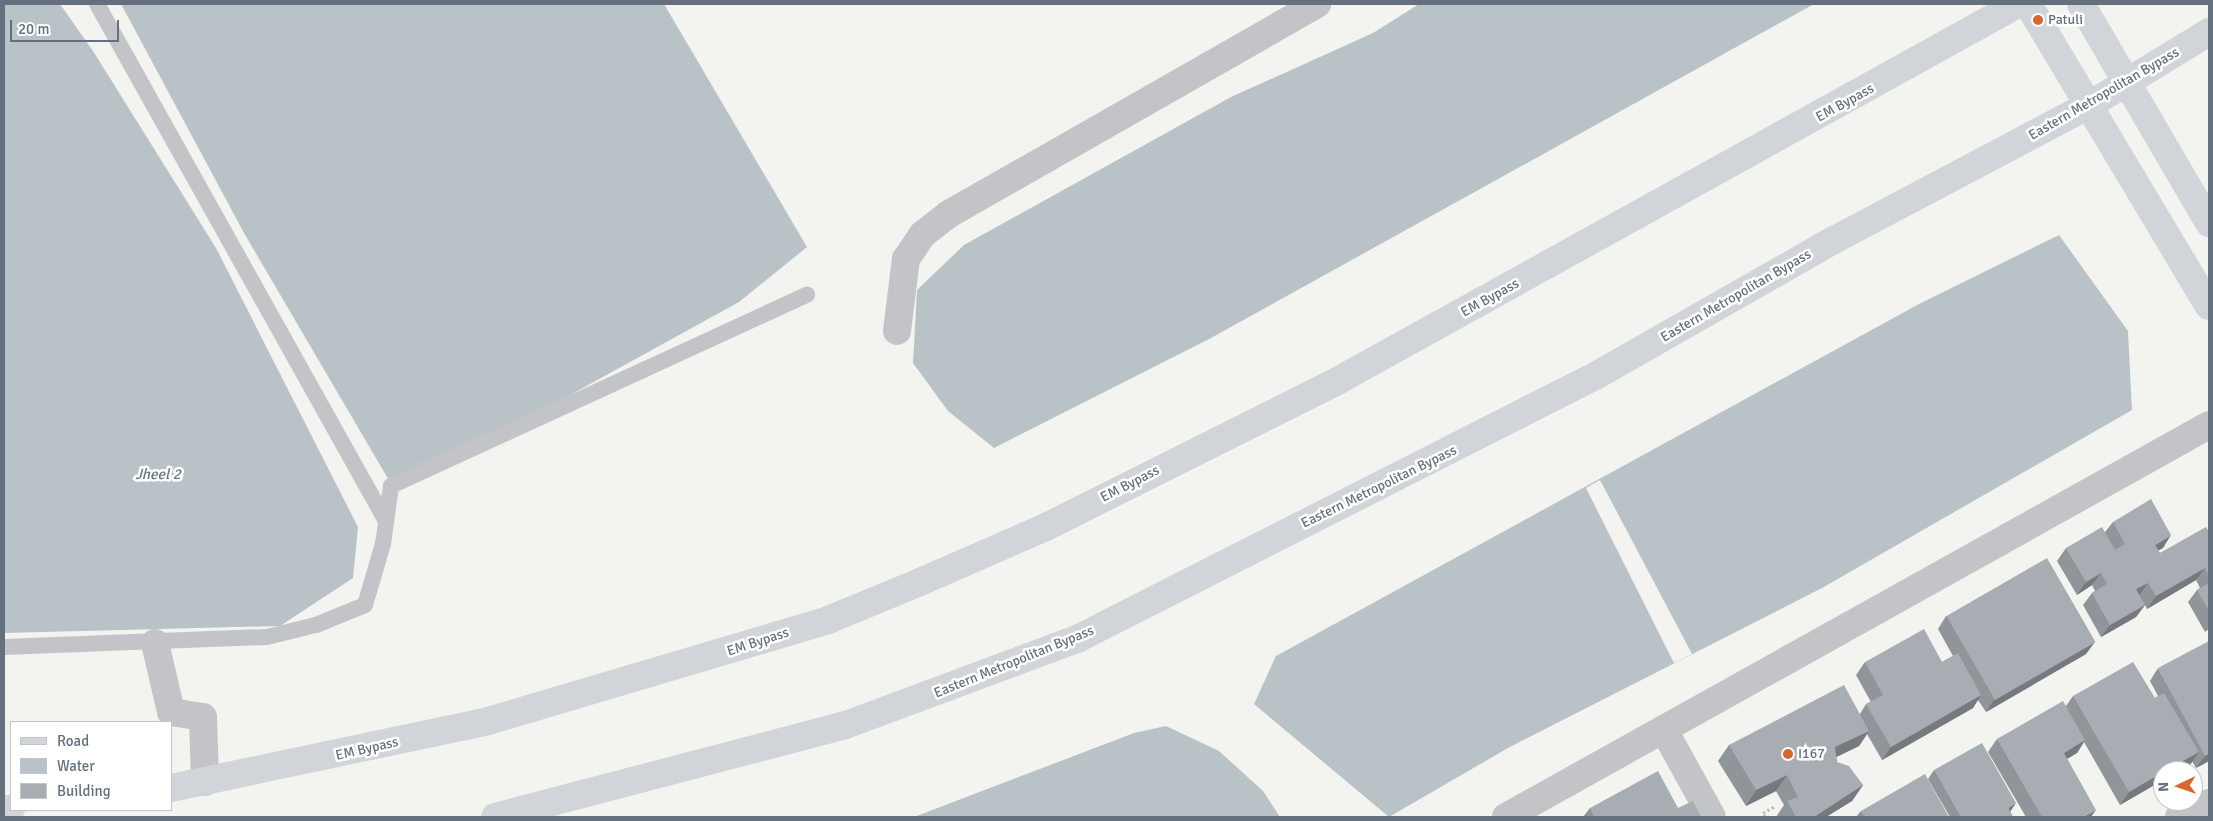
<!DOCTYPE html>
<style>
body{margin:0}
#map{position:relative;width:2213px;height:821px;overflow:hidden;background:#f3f4f0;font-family:Signika,sans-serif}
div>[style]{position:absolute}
.water>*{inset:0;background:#b9c2c7}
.pier>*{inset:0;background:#f3f4f0}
.path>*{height:3px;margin-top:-1.5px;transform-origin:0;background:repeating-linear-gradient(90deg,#b9bbbd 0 2.5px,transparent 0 5px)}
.lane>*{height:16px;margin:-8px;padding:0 8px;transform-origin:8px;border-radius:8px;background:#c2c4c8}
.street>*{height:28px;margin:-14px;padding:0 14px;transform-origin:14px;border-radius:14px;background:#c2c4c8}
.secondary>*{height:28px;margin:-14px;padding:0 14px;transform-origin:14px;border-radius:14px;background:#d1d4d9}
.primary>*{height:28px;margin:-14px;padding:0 14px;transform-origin:14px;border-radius:14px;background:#d1d4d9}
.wall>*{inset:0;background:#90959a}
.shaded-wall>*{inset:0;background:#76797d}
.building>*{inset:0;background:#a8adb3;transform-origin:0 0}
.dots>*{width:14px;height:14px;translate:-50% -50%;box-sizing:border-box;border:2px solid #fff;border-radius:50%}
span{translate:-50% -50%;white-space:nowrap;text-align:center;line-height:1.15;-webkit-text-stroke:5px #fff;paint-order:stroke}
.poi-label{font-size:14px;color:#65707f}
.left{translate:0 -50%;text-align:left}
.street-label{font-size:14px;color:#65707f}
.water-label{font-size:15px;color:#657883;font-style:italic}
.frame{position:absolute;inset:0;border:5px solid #65707f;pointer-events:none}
.legend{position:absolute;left:10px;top:721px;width:162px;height:90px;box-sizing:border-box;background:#fff;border:1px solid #c1c6cc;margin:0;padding:6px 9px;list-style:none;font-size:15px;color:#65707f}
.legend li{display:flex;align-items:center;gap:10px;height:25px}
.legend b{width:25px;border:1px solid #c1c6cc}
.north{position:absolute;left:2153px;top:761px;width:50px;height:50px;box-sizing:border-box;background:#fff;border:1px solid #c1c6cc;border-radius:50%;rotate:267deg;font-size:14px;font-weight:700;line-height:20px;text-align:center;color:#65707f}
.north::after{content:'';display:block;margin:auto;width:18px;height:22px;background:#d5682f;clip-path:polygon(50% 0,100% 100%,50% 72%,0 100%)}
.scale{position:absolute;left:10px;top:20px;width:109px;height:22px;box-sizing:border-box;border:2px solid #65707f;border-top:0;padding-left:6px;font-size:15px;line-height:18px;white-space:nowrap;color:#65707f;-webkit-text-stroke:4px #fff;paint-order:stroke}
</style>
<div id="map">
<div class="water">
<i style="clip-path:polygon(4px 4px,60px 4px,93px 51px,216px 248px,358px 527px,353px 578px,280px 626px,4px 633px)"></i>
<i style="clip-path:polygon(121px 4px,664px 4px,807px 247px,739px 302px,403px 487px,387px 477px,244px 233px)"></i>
<i style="clip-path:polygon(1419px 4px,1814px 4px,1211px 338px,994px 448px,948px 411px,913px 363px,917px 290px,964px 245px,1231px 97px,1373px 33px)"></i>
<i style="clip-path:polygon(2059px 235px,2128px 331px,2132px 410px,1822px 588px,1508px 748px,1389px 817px,1254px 704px,1276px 656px,1919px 304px)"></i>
<i style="clip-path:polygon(1166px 726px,1219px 751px,1263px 791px,1280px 817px,914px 817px,1134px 733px)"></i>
</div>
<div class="pier">
<i style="clip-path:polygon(1600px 480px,1692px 654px,1674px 663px,1586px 488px)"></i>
</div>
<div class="path">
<i style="left:1765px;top:817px;width:4px;rotate:-117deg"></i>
<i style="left:1763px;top:813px;width:14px;rotate:-30deg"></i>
</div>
<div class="lane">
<i style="left:97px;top:4px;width:592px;rotate:60.8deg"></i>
<i style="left:4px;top:647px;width:263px;rotate:-2.2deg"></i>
<i style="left:267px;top:637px;width:50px;rotate:-13.8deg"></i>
<i style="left:316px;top:625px;width:53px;rotate:-22.2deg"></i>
<i style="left:365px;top:605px;width:64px;rotate:-73.6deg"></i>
<i style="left:383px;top:544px;width:59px;rotate:-82.1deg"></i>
<i style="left:391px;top:486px;width:458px;rotate:-24.7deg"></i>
</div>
<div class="street">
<i style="left:897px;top:331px;width:73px;rotate:-82.9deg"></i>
<i style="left:906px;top:259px;width:29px;rotate:-56deg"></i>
<i style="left:922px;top:235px;width:34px;rotate:-38deg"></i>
<i style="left:949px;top:214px;width:424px;rotate:-29.7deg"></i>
<i style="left:155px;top:643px;width:71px;rotate:76.9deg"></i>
<i style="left:171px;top:712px;width:32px;rotate:9deg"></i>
<i style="left:203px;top:717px;width:65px;rotate:88.2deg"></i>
<i style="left:1664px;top:730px;width:99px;rotate:61.1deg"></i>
<i style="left:1506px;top:817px;width:805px;rotate:-29.14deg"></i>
<i style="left:2179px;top:817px;width:33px;rotate:-25deg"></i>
</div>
<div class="secondary">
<i style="left:2028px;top:4px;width:352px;rotate:59.1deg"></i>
<i style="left:2081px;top:4px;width:254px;rotate:59.7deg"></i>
</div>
<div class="primary">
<i style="left:171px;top:788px;width:324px;rotate:-11.9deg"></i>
<i style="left:488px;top:721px;width:355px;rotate:-16.5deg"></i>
<i style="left:828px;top:620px;width:100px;rotate:-22.4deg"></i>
<i style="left:920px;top:582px;width:137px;rotate:-23.6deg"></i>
<i style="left:1046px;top:527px;width:328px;rotate:-26.6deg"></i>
<i style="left:1339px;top:380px;width:776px;rotate:-28.98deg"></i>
<i style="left:4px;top:809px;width:7px"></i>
<i style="left:495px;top:817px;width:360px;rotate:-14.7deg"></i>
<i style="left:843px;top:726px;width:252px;rotate:-20.4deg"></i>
<i style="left:1079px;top:638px;width:581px;rotate:-26.92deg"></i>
<i style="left:1597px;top:375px;width:273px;rotate:-29.7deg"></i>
<i style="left:1834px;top:240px;width:291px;rotate:-27.9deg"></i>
<i style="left:2091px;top:104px;width:138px;rotate:-31.4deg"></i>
</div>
<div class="wall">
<i style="clip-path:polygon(2113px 522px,2163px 548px,2158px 550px,2160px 553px,2209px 532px,2209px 629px,2205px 632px,2188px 602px,2197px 590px,2200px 588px,2196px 580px,2147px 609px,2145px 605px,2136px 617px,2101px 637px,2083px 605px,2092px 593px,2095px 591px,2092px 585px,2077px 595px,2057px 561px,2066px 548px,2105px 532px)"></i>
<i style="clip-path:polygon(1946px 616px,2086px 654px,1986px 712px,1978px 700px,1973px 708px,1882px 760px,1867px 734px,1859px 746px,1836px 757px,1837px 762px,1863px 785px,1852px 801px,1826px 817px,1776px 817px,1784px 805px,1776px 791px,1746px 806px,1718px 761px,1729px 745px,1860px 714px,1866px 704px,1871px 702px,1856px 675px,1865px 662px,1942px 662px,1953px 656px,1938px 629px)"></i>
<i style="clip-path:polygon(2158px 668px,2209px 761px,2196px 768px,2192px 761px,2190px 765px,2163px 771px,2163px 780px,2120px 805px,2084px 742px,2077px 753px,2067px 759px,2091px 817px,2026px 817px,1988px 752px,1997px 739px,2066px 706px,2073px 696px,2155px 698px,2158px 696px,2150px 681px)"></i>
<i style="clip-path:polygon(1934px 770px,2010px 811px,2013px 817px,1950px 817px,1928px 779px)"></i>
<i style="clip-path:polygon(1590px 808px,1678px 808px,1701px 817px,1583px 817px)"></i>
<i style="clip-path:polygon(1861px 811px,1949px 817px,1856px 817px)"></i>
</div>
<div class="shaded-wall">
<i style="clip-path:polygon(2171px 535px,2163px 548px,2146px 557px,2155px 545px)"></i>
<i style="clip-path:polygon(2205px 568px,2196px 580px,2147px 609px,2156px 596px)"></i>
<i style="clip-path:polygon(2101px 573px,2092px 585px,2077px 595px,2086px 582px)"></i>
<i style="clip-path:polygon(2148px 583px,2139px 596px,2136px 589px)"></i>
<i style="clip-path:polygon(2145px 605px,2136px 617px,2101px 637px,2110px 625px)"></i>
<i style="clip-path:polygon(2095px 642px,2086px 654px,1986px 712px,1994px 700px)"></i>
<i style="clip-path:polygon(1981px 695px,1973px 708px,1882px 760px,1891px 747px)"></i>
<i style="clip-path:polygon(1869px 731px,1859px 746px,1824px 763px,1835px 747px)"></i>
<i style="clip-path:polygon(2085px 740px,2077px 753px,2055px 766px,2064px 753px)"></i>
<i style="clip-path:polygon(2199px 752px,2190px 765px,2178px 771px,2165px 771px)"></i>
<i style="clip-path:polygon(2209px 753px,2209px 761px,2196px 768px,2205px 756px)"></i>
<i style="clip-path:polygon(2163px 772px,2163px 780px,2120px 805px,2129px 792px)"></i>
<i style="clip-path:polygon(1787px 775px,1776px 791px,1746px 806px,1756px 790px)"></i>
<i style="clip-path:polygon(1863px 785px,1852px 801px,1826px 817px,1814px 817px)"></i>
<i style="clip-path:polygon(2016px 803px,2010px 812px,2008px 808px)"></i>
<i style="clip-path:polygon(2096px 810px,2091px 817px,2084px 817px)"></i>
</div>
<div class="building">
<i style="clip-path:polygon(2151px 499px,2171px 535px,2155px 545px,2160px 553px,2206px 527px,2209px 532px,2209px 576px,2205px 568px,2156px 596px,2148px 583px,2136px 589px,2145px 605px,2110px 625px,2092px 593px,2107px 584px,2101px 573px,2086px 582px,2066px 548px,2102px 527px,2115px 550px,2125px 544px,2113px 522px)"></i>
<i style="left:2047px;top:558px;width:97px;height:116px;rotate:60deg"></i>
<i style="clip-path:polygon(2209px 583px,2209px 611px,2197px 590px)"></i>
<i style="clip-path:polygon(1924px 629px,1942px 662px,1958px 653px,1981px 695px,1891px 747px,1866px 704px,1883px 695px,1865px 662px)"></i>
<i style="clip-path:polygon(2209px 641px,2209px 753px,2205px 756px,2158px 668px)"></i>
<i style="clip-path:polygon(2133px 662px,2155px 698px,2164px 693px,2199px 752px,2165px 771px,2163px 771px,2163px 772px,2129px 792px,2073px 696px)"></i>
<i style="clip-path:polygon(1844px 685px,1869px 731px,1835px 747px,1837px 762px,1849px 766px,1863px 785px,1814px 817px,1796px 817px,1787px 801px,1798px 797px,1787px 775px,1756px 790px,1729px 745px)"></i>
<i style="clip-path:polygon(2063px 701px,2085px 740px,2064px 753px,2096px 810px,2084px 817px,2042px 817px,1997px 739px)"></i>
<i style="clip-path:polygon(1982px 743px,2016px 803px,2008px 808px,2013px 817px,1961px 817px,1934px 770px)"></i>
<i style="clip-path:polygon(1658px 771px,1678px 808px,1693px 801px,1701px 817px,1594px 817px,1590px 808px)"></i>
<i style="clip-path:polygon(1925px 774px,1949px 817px,1864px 817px,1861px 811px)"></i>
</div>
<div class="dots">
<i style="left:2038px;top:20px;background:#d5682f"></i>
<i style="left:1788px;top:754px;background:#d5682f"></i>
</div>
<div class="poi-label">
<span class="left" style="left:2048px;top:20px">Patuli</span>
<span class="left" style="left:1798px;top:754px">I167</span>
</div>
<div class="street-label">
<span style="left:2104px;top:94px;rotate:-30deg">Eastern Metropolitan Bypass</span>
<span style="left:1845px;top:103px;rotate:-29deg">EM Bypass</span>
<span style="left:1736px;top:296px;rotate:-30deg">Eastern Metropolitan Bypass</span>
<span style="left:1490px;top:298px;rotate:-29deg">EM Bypass</span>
<span style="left:1130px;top:484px;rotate:-27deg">EM Bypass</span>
<span style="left:1379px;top:487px;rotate:-26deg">Eastern Metropolitan Bypass</span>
<span style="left:758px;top:642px;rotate:-18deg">EM Bypass</span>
<span style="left:1014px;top:662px;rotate:-22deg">Eastern Metropolitan Bypass</span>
<span style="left:367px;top:749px;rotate:-13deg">EM Bypass</span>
</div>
<div class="water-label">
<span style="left:158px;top:475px">Jheel 2</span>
</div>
<div class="frame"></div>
<ul class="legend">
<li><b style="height:6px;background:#d1d4d9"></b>Road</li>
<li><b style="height:14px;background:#b9c2c7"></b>Water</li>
<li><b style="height:14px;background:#a8adb3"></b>Building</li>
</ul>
<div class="north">N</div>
<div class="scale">20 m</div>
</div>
